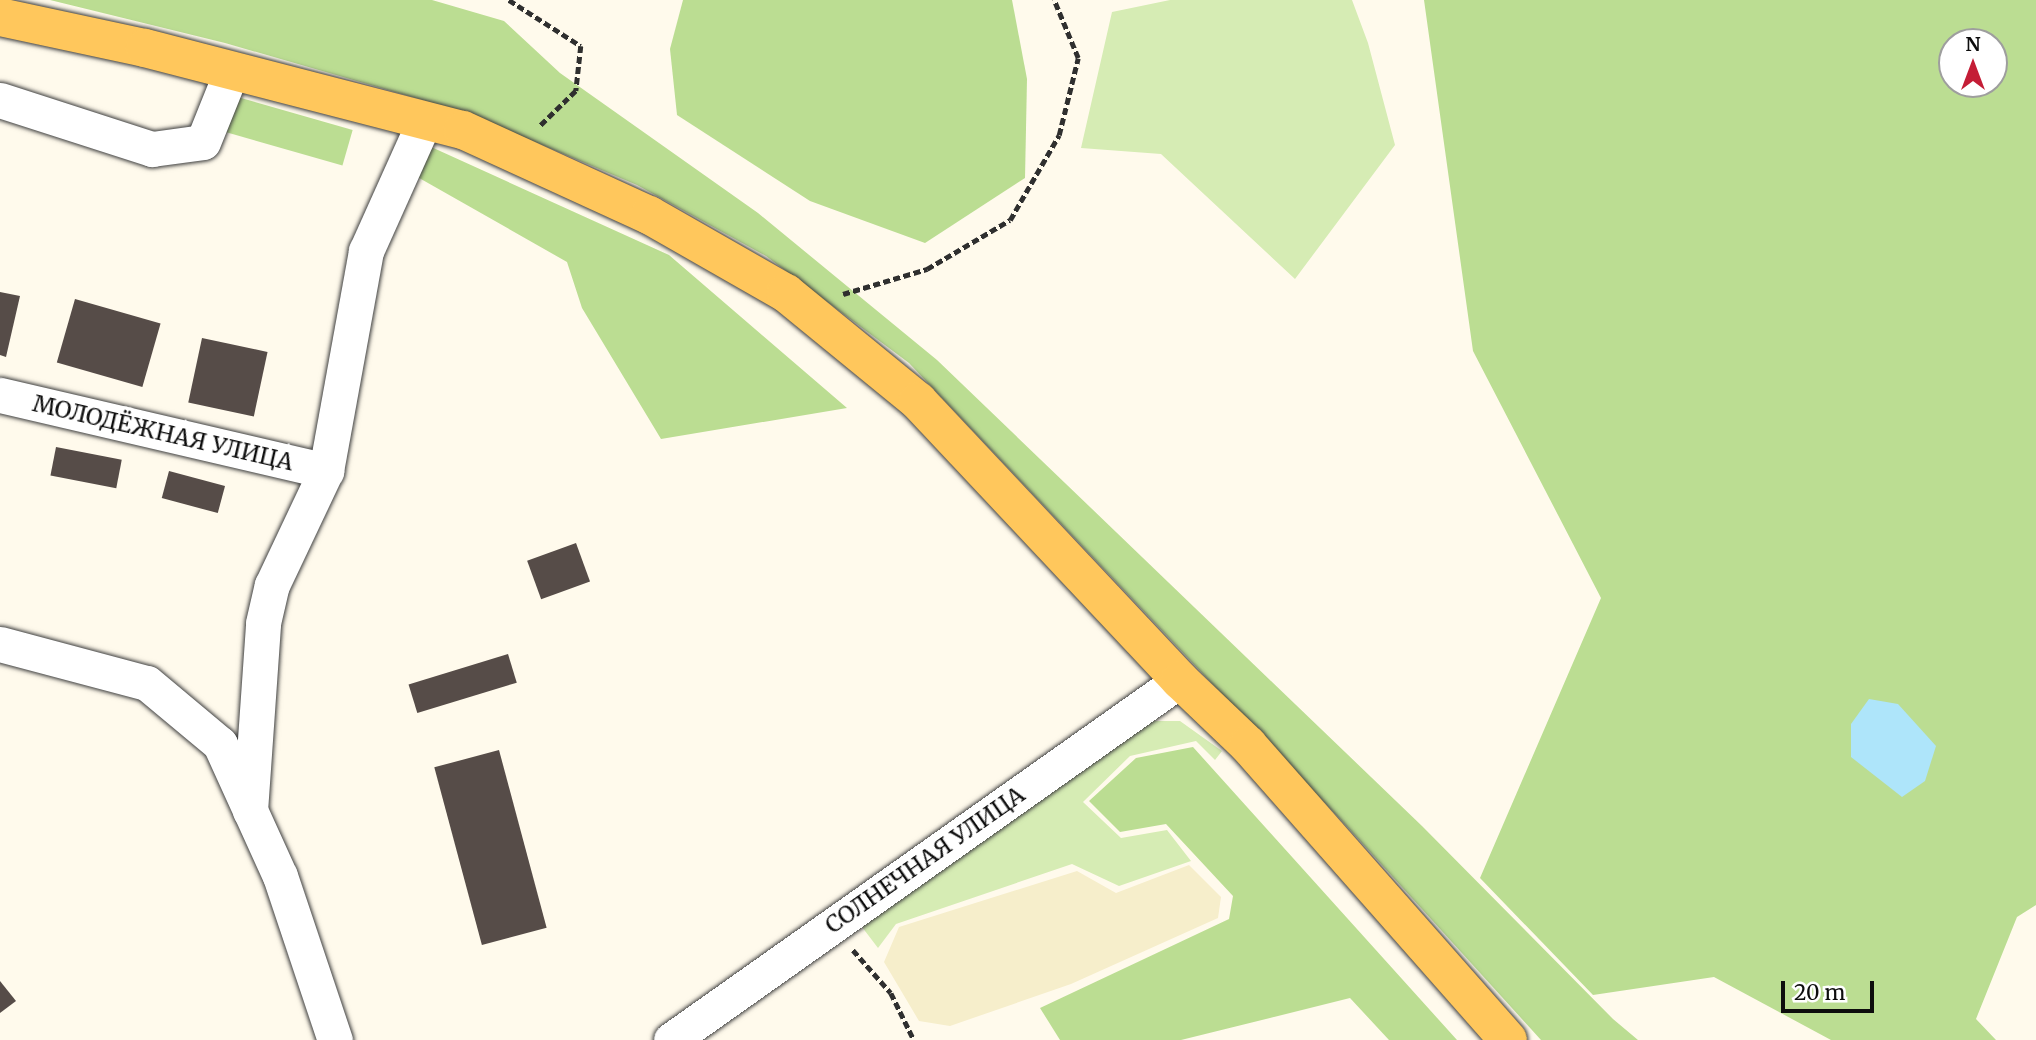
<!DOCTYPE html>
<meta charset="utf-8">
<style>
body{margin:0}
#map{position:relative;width:2036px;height:1040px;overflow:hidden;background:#fffaec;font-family:Merriweather,serif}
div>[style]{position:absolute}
.farmland>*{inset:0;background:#f6eecb}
.green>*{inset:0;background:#d6ecb4}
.forest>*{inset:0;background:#bbdd92;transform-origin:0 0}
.water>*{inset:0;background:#aee5fa}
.building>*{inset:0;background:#564c48;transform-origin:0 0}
.path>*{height:4.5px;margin-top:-2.25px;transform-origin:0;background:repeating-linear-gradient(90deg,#2f2f2f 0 7px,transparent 0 10.5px)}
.roads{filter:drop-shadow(0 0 2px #404040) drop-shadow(0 0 2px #404040)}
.minor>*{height:35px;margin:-17.5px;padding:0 17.5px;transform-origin:17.5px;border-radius:17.5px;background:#fff}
.major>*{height:38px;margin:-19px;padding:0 19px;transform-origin:19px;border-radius:19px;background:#ffc75c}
span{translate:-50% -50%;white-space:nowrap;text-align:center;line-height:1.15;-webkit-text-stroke:7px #fff;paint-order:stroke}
.street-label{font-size:23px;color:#0d0d0d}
.north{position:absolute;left:1938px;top:28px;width:70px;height:70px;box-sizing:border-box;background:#fff;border:2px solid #9e9e9e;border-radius:50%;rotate:0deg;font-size:19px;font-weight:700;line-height:28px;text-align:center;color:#0d0d0d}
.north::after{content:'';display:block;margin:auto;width:24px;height:32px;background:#c41d36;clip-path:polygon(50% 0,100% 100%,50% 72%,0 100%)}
.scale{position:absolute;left:1781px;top:981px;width:93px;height:32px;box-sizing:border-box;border:4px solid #0d0d0d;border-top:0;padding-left:9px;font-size:21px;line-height:24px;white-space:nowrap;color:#0d0d0d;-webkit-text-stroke:5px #fff;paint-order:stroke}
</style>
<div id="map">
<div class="farmland">
<i style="clip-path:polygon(1189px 865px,1221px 897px,1218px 918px,1071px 984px,950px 1026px,919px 1021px,884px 962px,899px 927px,1077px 871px,1116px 893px)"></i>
</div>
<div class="green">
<i style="clip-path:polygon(1170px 0,1352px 0,1368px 43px,1395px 145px,1295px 279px,1161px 154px,1081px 148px,1112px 12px)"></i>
<i style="clip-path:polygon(1145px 721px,1180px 721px,1222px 751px,1215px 760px,1196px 741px,1130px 756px,1083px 802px,1121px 838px,1167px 830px,1191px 861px,1119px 886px,1072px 864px,896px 924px,878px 948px,862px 927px)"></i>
</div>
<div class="forest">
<i style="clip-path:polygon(50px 0,432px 0,504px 21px,560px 73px,758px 213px,937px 360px,1422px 826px,1613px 1019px,1638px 1040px,1541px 1040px,1341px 820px,909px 363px,766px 256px,637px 185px,464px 112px,225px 43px)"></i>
<i style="clip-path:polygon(683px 0,1012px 0,1027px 79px,1025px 178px,925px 243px,810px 201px,677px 115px,670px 49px)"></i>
<i style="clip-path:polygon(evenodd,1424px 0,2036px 0,2036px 905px,2017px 917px,1976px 1019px,1996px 1040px,1831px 1040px,1714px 977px,1593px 995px,1480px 878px,1601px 598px,1473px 351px,1424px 0,1952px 42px,1994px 42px,1994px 84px,1952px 84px,1952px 42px)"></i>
<i style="left:220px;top:92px;width:138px;height:37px;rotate:16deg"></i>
<i style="clip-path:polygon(429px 146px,669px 255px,847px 408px,661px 439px,582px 308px,567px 262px,398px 166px)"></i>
<i style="clip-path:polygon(1193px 747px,1220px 777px,1457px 1040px,1389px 1040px,1350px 998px,1181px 1040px,1060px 1040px,1040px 1008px,1229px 919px,1233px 896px,1166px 824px,1120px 832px,1089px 801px,1136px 758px)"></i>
</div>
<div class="water">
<i style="clip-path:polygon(1869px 699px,1898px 704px,1936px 746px,1925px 781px,1902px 797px,1851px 757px,1851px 724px)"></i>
</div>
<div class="building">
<i style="clip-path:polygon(0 292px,20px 296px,6px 357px,0 355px)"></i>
<i style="left:75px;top:299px;width:89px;height:66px;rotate:16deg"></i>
<i style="left:202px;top:338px;width:67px;height:66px;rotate:12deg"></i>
<i style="left:56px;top:447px;width:67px;height:29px;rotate:11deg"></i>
<i style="left:169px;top:471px;width:58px;height:28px;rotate:15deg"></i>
<i style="left:576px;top:543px;width:41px;height:52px;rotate:70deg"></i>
<i style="left:508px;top:654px;width:30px;height:104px;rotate:73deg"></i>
<i style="left:499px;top:750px;width:184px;height:67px;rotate:75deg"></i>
<i style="clip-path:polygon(0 981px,16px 1001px,0 1013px)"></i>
</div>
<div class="path">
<i style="left:509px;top:0;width:85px;rotate:32.6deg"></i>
<i style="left:581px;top:46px;width:45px;rotate:96.3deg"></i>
<i style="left:576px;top:91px;width:50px;rotate:135.8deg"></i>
<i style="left:843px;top:294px;width:88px;rotate:-16.6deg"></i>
<i style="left:927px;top:269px;width:96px;rotate:-30.6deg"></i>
<i style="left:1010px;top:220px;width:98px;rotate:-60deg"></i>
<i style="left:1059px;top:135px;width:79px;rotate:-76.1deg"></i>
<i style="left:1078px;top:58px;width:63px;rotate:-112.5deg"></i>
<i style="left:853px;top:950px;width:57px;rotate:48.5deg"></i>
<i style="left:891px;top:993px;width:52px;rotate:63.9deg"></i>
</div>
<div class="roads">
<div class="minor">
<i style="left:0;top:100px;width:160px;rotate:17.9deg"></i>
<i style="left:152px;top:149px;width:51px;rotate:-7.8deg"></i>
<i style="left:203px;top:142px;width:78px;rotate:-68.1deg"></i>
<i style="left:0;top:395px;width:335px;rotate:13.1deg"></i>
<i style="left:0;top:644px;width:152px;rotate:14.9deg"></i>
<i style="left:147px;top:683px;width:95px;rotate:39.9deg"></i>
<i style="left:220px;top:744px;width:145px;rotate:65.6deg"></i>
<i style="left:280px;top:876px;width:173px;rotate:71.5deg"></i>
<i style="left:250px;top:811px;width:188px;rotate:-86deg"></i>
<i style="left:263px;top:623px;width:39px;rotate:-77deg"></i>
<i style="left:272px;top:585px;width:126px;rotate:-64.7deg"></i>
<i style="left:326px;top:471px;width:224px;rotate:-79.7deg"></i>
<i style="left:366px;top:251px;width:144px;rotate:-65.8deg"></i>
<i style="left:671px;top:1040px;width:623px;rotate:-35.27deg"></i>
</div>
<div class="major">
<i style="left:0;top:17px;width:148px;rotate:12.1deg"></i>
<i style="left:145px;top:48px;width:328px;rotate:14.5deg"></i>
<i style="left:463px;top:130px;width:205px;rotate:24.6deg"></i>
<i style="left:649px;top:215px;width:158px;rotate:29.7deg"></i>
<i style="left:786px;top:293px;width:171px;rotate:39.3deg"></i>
<i style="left:918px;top:401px;width:383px;rotate:46.8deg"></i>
<i style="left:1180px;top:680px;width:94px;rotate:43.7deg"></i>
<i style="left:1248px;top:745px;width:393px;rotate:48.6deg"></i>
</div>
</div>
<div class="street-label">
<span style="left:163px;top:433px;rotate:13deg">МОЛОДЁЖНАЯ УЛИЦА</span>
<span style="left:925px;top:860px;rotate:-35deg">СОЛНЕЧНАЯ УЛИЦА</span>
</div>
<div class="north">N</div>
<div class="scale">20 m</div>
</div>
